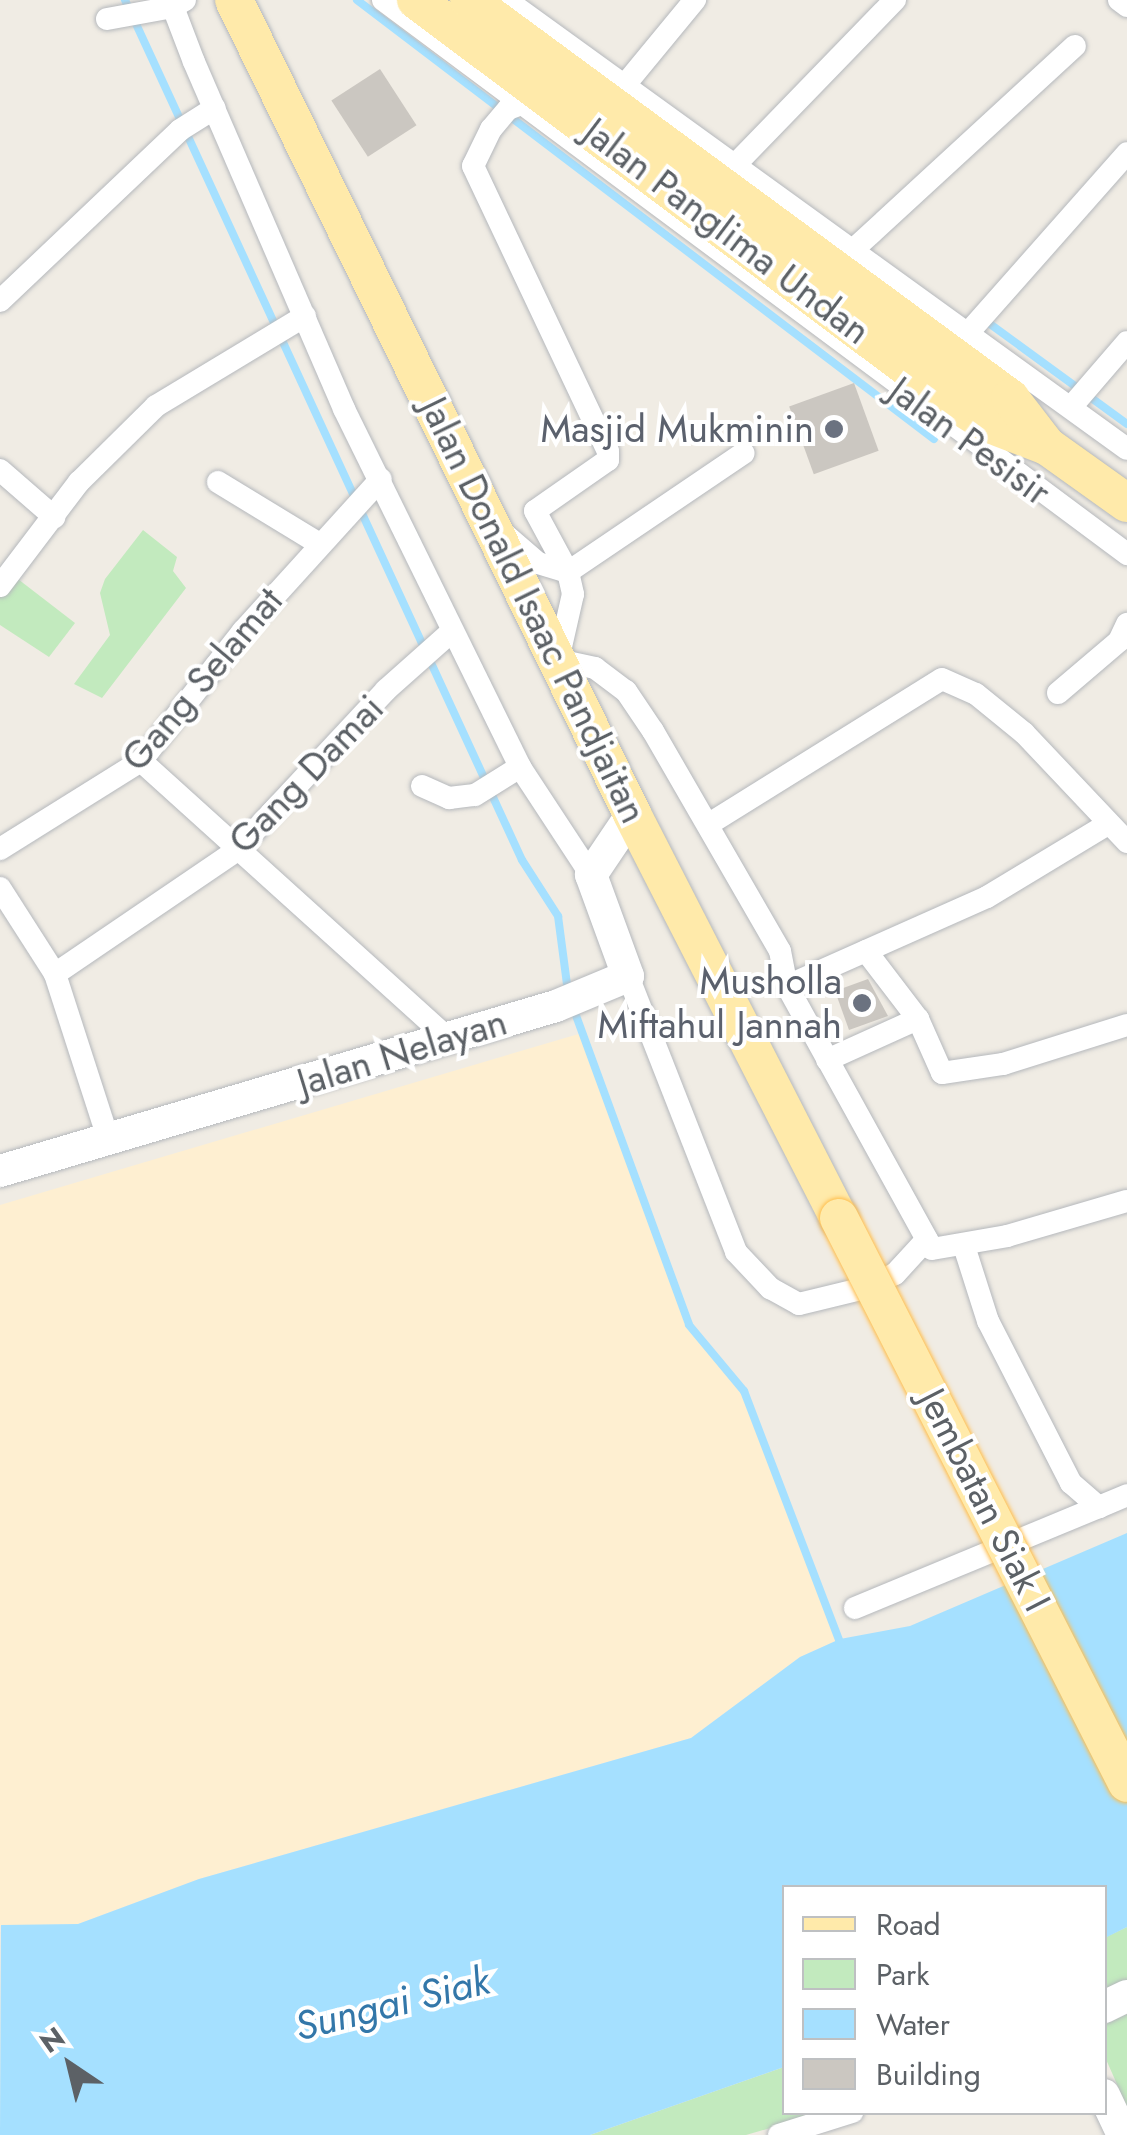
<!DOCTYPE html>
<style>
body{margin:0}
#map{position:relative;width:1127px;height:2135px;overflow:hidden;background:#f0ece4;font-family:Jost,sans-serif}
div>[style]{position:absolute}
.green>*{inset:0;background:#c2eabe}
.sand>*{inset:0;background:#feefd1}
.water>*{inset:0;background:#a5e0ff}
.stream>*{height:8px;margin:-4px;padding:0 4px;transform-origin:4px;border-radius:4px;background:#a5e0ff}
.building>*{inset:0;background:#cbc7c1;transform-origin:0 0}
.roads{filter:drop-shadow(0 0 2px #b5b8bc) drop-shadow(0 0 2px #b5b8bc)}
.street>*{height:22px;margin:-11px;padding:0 11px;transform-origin:11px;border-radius:11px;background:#fff}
.secondary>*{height:32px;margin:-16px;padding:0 16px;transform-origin:16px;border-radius:16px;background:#fff}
.primary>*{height:38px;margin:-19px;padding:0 19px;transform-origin:19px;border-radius:19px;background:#ffeaaa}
.bridges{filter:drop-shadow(0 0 2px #ffbe4e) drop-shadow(0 0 2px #ffbe4e)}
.primary-bridge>*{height:38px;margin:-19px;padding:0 19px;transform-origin:19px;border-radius:19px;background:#ffeaaa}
.dots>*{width:28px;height:28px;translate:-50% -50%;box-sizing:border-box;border:5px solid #fff;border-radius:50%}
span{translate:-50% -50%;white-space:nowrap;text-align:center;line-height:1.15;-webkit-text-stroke:8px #fff;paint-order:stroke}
.street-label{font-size:38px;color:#5c6166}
.worship-label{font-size:38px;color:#5b616d}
.right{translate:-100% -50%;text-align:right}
.water-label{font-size:40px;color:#3377a9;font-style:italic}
.legend{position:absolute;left:782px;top:1885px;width:325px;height:230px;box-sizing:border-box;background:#fff;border:2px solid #bec0c2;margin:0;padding:12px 18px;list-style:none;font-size:30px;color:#5c6166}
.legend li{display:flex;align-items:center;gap:20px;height:50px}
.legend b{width:50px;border:2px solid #bec0c2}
.north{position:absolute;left:20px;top:2015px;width:100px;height:100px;-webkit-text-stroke:8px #fff;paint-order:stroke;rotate:325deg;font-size:28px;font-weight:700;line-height:40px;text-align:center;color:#5c6166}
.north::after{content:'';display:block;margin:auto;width:35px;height:45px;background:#5c6166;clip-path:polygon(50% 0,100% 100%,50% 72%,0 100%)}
</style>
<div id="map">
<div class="green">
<i style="clip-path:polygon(143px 530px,177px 557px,173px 571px,186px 588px,102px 698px,74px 684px,110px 635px,100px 593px,105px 579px)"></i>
<i style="clip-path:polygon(14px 576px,75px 623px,49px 657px,0 625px,0 596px)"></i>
<i style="clip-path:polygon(1127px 1927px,1127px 1983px,1104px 1994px,1104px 1938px)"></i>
<i style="clip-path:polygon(1127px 2014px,1127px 2107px,1105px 2057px,1104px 2025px)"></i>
<i style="clip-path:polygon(784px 2067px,784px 2112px,823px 2113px,746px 2135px,590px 2135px)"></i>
</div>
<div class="sand">
<i style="clip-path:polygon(582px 1033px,689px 1325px,744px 1391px,840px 1639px,800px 1657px,691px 1738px,199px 1879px,78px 1924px,0 1926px,0 1205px)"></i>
</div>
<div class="water">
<i style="clip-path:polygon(1127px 1533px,1127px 1927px,1105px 1938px,1104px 1888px,784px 1888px,784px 2067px,590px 2135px,0 2135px,1px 1925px,78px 1924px,199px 1879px,691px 1738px,800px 1657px,840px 1639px,910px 1626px)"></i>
</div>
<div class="stream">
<i style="left:125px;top:0;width:947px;rotate:65.22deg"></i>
<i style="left:522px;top:860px;width:67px;rotate:57.3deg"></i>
<i style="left:558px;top:916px;width:77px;rotate:82.5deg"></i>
<i style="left:357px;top:0;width:725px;rotate:37.27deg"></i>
<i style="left:990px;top:324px;width:170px;rotate:36.1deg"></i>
<i style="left:574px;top:1010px;width:335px;rotate:69.9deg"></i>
<i style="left:689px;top:1325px;width:86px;rotate:50.2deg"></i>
<i style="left:744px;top:1391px;width:274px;rotate:69.1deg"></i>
</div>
<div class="building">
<i style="left:380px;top:69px;width:67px;height:58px;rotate:57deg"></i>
<i style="left:854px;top:383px;width:72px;height:69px;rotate:70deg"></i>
<i style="clip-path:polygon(868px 979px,888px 1016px,849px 1030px,835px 991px)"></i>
</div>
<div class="roads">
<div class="street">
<i style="left:185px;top:0;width:14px;rotate:150deg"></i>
<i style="left:173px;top:7px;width:59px;rotate:69.1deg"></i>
<i style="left:194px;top:62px;width:378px;rotate:66.6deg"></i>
<i style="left:344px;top:409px;width:399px;rotate:63.8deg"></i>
<i style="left:520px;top:767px;width:129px;rotate:56.7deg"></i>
<i style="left:383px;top:0;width:928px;rotate:36.67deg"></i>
<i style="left:506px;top:0;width:766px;rotate:35.87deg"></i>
<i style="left:1119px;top:0;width:10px;rotate:37deg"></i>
<i style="left:107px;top:19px;width:67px;rotate:-10.3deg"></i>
<i style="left:624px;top:86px;width:112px;rotate:-50.5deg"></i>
<i style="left:524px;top:103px;width:17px;rotate:159deg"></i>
<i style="left:508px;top:109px;width:26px;rotate:130deg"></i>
<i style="left:491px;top:129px;width:41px;rotate:115.9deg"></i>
<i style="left:473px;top:166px;width:315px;rotate:64.7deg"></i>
<i style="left:608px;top:451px;width:9px;rotate:90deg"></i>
<i style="left:608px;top:460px;width:89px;rotate:145.1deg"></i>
<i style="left:535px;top:511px;width:69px;rotate:61.6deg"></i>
<i style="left:568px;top:572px;width:23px;rotate:77deg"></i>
<i style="left:573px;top:594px;width:68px;rotate:102.8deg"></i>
<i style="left:558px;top:660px;width:38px;rotate:12deg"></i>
<i style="left:595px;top:668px;width:39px;rotate:37deg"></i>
<i style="left:626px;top:691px;width:48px;rotate:56deg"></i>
<i style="left:653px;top:731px;width:254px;rotate:60deg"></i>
<i style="left:780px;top:951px;width:36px;rotate:79deg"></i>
<i style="left:787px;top:986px;width:300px;rotate:61.1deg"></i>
<i style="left:932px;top:1249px;width:76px;rotate:-9.8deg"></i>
<i style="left:1007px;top:1236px;width:125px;rotate:-16.3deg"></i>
<i style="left:733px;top:167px;width:233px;rotate:-45.9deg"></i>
<i style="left:854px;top:249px;width:300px;rotate:-42.6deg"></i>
<i style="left:0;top:301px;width:248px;rotate:-43.5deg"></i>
<i style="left:180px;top:130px;width:41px;rotate:-32.2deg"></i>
<i style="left:968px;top:333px;width:240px;rotate:-48.5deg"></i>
<i style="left:1072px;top:406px;width:84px;rotate:-49.3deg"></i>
<i style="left:0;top:470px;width:72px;rotate:41deg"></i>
<i style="left:218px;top:482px;width:117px;rotate:31.4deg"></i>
<i style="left:501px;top:531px;width:49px;rotate:40.9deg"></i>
<i style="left:538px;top:563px;width:31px;rotate:17deg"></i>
<i style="left:568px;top:572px;width:212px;rotate:-34.1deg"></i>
<i style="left:0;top:586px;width:131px;rotate:-52.8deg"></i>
<i style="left:79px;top:482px;width:108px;rotate:-44.6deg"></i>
<i style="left:156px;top:406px;width:174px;rotate:-31.1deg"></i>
<i style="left:1058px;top:693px;width:80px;rotate:-40.4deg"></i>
<i style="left:1119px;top:641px;width:19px;rotate:-65deg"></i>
<i style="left:141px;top:761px;width:413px;rotate:42.1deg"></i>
<i style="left:422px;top:786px;width:30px;rotate:24deg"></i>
<i style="left:449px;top:798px;width:26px;rotate:-7deg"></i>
<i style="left:475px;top:795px;width:53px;rotate:-31.9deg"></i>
<i style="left:709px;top:824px;width:274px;rotate:-31.9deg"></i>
<i style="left:942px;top:679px;width:37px;rotate:24deg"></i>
<i style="left:976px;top:694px;width:62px;rotate:39.1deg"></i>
<i style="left:1024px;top:733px;width:150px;rotate:46.6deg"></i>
<i style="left:0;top:849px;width:166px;rotate:-32deg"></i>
<i style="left:141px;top:761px;width:165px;rotate:-51.9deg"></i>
<i style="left:243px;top:631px;width:205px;rotate:-47.8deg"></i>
<i style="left:0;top:888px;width:102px;rotate:57.4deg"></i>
<i style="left:55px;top:974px;width:176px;rotate:72.1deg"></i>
<i style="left:866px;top:951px;width:86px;rotate:52.6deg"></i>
<i style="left:918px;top:1019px;width:59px;rotate:66deg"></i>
<i style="left:942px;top:1073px;width:62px;rotate:-8.4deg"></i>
<i style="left:1003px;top:1064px;width:130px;rotate:-17.5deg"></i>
<i style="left:55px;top:974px;width:219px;rotate:-34.2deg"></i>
<i style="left:236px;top:851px;width:220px;rotate:-47deg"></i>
<i style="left:386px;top:690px;width:86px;rotate:-41.7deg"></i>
<i style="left:628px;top:976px;width:296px;rotate:68.6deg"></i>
<i style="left:736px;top:1252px;width:50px;rotate:46.6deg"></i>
<i style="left:770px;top:1288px;width:33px;rotate:29deg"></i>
<i style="left:799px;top:1304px;width:72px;rotate:-13.7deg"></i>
<i style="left:869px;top:1287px;width:29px;rotate:-27deg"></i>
<i style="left:895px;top:1274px;width:47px;rotate:-47.6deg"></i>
<i style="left:787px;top:986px;width:219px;rotate:-24deg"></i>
<i style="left:987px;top:897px;width:141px;rotate:-31.1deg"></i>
<i style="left:827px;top:1060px;width:100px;rotate:-24.3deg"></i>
<i style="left:964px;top:1246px;width:79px;rotate:72.3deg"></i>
<i style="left:988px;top:1321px;width:182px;rotate:62.9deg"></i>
<i style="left:1071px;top:1483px;width:37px;rotate:41deg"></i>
<i style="left:1099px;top:1507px;width:30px;rotate:-23deg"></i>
<i style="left:855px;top:1608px;width:264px;rotate:-22.5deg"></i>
<i style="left:779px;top:2135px;width:77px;rotate:-17.5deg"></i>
</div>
<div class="secondary">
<i style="left:0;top:1171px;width:580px;rotate:-16.53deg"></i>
<i style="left:556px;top:1006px;width:78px;rotate:-22.6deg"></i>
<i style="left:628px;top:976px;width:108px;rotate:-110.1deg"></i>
<i style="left:591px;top:875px;width:73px;rotate:-56.1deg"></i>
<i style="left:1104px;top:2007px;width:25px;rotate:-26deg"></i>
<i style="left:1104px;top:2095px;width:44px;rotate:64.6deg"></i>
</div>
<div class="primary">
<i style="left:234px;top:0;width:906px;rotate:63.94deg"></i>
<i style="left:632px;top:814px;width:454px;rotate:62.9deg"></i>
<i style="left:416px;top:0;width:669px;rotate:36.8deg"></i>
<i style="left:952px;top:401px;width:41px;rotate:32.2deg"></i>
<i style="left:987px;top:423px;width:64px;rotate:21deg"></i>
<i style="left:469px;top:0;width:672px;rotate:36.34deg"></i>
<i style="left:1010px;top:398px;width:61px;rotate:52.4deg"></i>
<i style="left:1047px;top:446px;width:98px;rotate:35.5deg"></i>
</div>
</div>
<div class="bridges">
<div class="primary-bridge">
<i style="left:839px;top:1218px;width:634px;rotate:62.99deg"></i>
</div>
</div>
<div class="dots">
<i style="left:834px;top:429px;background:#6b7280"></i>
<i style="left:862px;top:1003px;background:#6b7280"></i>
</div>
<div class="street-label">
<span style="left:727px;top:231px;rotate:37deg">Jalan Panglima Undan</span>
<span style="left:970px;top:441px;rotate:36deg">Jalan Pesisir</span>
<span style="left:534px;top:610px;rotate:64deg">Jalan Donald Isaac Pandjaitan</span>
<span style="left:202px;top:679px;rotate:-50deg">Gang Selamat</span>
<span style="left:306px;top:774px;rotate:-46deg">Gang Damai</span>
<span style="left:402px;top:1052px;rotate:-17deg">Jalan Nelayan</span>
<span style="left:985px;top:1500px;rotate:63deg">Jembatan Siak I</span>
</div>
<div class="worship-label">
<span class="right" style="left:814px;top:429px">Masjid Mukminin</span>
<span class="right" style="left:842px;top:1003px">Musholla<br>Miftahul Jannah</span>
</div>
<div class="water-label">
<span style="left:392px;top:2003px;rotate:-14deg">Sungai Siak</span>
</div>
<ul class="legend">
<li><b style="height:12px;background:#ffeaaa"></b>Road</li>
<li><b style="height:28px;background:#c2eabe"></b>Park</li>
<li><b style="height:28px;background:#a5e0ff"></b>Water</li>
<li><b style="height:28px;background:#cbc7c1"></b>Building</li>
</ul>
<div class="north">N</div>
</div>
